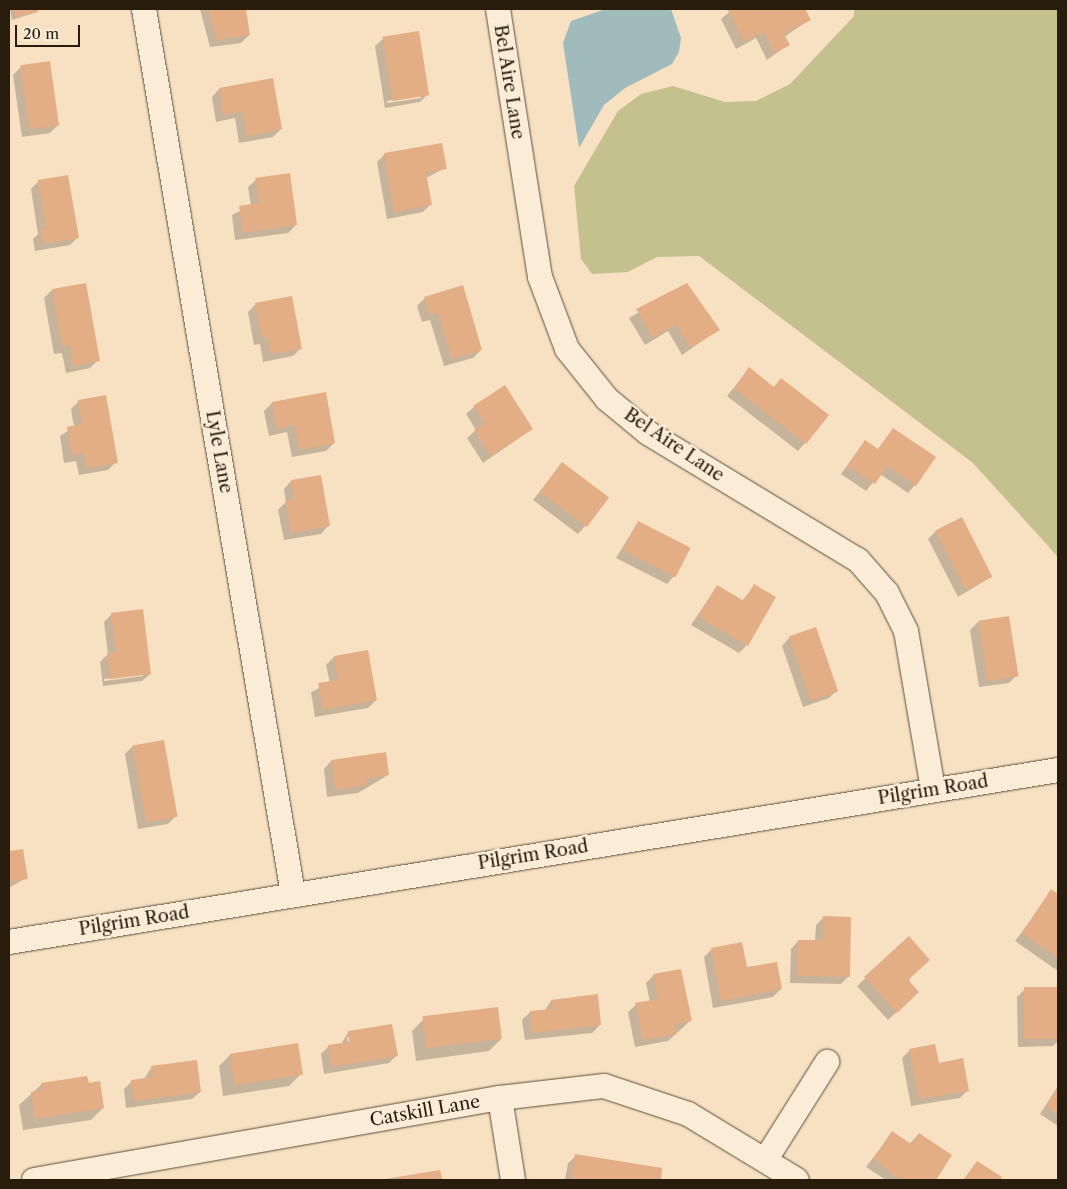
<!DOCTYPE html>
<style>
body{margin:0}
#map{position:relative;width:1067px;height:1189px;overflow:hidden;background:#f7e1c2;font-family:"Libre Caslon Text",serif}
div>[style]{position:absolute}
.green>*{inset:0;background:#c5c18e}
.water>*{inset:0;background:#a0bbbb}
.shadow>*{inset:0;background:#0003}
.building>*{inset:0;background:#e3ad86;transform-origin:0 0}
.roads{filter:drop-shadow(0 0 1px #5c4d3a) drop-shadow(0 0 1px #5c4d3a)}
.minor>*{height:24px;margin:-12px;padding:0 12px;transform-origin:12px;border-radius:12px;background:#faecd7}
span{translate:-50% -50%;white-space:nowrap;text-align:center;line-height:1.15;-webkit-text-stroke:5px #faecd7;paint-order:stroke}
.street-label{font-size:18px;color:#281c0d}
.frame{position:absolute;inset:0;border:10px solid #281c0d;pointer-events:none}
.scale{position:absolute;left:15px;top:25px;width:65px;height:22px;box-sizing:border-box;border:2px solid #281c0d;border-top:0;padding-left:6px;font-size:15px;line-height:18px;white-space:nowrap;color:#281c0d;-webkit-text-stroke:4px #faecd7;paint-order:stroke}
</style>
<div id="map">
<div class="green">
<i style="clip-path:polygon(854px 9px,1058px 9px,1058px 557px,973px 463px,699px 256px,657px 257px,628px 272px,592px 274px,581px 259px,574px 186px,618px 111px,641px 94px,673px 86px,725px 102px,756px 101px,790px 84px,854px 16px)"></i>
</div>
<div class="water">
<i style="clip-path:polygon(606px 9px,671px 9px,681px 38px,679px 52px,672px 64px,625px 88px,604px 105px,579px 148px,563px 43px,571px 21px)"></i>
</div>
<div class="shadow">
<i style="clip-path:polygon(10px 9px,36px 9px,37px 12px,12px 20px)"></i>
<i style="clip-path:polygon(200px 9px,245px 9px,249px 35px,241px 43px,210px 47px)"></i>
<i style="clip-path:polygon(733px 9px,803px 9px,809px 20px,784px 37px,788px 45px,767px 60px,756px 38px,736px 49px,721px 19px)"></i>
<i style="clip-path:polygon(evenodd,383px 39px,428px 94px,420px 102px,385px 108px,375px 46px,383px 39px,421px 95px,421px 98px,387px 103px,387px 101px,421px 95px)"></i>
<i style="clip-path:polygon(21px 67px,58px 125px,50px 133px,22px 137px,13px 75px)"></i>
<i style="clip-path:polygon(219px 89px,281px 129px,273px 137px,239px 143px,235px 118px,216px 122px,212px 97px)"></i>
<i style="clip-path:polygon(385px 154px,445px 168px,426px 178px,431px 204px,423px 212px,387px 219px,377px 162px)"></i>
<i style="clip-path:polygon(256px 180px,296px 225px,288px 233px,235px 240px,232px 215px,251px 206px,248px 187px)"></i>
<i style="clip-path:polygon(39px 181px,77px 238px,70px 245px,35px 251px,33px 239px,38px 234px,31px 189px)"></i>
<i style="clip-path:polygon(687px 284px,718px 330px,682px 355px,668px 331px,645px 345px,629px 318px)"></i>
<i style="clip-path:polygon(52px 290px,98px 360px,90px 368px,66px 373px,62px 353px,54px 354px,44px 298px)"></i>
<i style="clip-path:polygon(425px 298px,481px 350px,473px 358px,444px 366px,430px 320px,422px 322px,417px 306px)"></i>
<i style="clip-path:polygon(256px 304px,301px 348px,293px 356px,263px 362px,260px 344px,254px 345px,248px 312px)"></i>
<i style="clip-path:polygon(749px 369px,773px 388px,781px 379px,805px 443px,798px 451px,727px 396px)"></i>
<i style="clip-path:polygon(325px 394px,334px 443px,326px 451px,292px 457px,287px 432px,269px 436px,264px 411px,272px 403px)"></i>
<i style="clip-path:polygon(79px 401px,116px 462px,108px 470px,79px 475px,76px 461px,64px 463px,60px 436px,74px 427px,71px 409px)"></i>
<i style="clip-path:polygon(474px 407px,532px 429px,483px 463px,467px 438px,476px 430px,466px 414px)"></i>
<i style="clip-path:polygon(893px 430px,915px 485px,908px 493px,880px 474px,866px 491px,841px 474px,865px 441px,877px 450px)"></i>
<i style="clip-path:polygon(562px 464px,585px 526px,578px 534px,533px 500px)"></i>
<i style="clip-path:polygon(291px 481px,328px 526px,321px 534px,284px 540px,278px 510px,286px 502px,284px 489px)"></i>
<i style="clip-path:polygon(638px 522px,674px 576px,667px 584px,616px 558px)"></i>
<i style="clip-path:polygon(936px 531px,991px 577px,958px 597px,928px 539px)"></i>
<i style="clip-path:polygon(717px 586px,742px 601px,754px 586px,747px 645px,739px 653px,691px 625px)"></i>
<i style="clip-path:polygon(evenodd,112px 614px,150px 674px,142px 681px,103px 686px,100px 662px,108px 654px,104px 622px,112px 614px,143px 674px,143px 676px,104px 681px,104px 679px,143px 674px)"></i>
<i style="clip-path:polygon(978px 622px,1017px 675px,1009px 683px,979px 687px,970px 630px)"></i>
<i style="clip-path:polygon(789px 638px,837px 690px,829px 698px,803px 707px,782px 646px)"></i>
<i style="clip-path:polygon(334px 657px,376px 700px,368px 708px,315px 717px,311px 692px,330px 683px,326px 665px)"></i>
<i style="clip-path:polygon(133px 746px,176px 816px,168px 824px,138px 829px,125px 754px)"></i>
<i style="clip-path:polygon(331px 761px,388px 775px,358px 793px,327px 797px,324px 769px)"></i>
<i style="clip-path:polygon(22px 850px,26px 878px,9px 888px,9px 853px)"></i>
<i style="clip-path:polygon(1052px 891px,1058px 896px,1058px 971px,1015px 941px)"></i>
<i style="clip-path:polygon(824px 917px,849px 976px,841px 984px,790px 983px,791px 949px,798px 941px,815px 942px,816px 925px)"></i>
<i style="clip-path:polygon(909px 937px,910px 1000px,888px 1020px,857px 986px)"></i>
<i style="clip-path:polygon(712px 949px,781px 989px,773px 997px,713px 1008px,704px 957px)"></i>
<i style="clip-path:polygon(654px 975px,690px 1021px,668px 1041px,635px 1047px,628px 1012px,636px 1005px,650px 1002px,646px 983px)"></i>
<i style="clip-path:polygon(1058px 988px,1058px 1041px,1053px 1046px,1018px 1047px,1017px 997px,1025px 989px)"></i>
<i style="clip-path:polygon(551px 1001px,600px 1025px,592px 1033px,525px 1040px,522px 1020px,530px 1012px,544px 1011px)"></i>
<i style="clip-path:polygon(424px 1019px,501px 1039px,489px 1051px,416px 1061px,412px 1031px)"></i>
<i style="clip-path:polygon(evenodd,348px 1033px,397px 1055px,389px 1063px,324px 1074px,321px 1054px,329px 1046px,341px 1044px,348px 1033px,347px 1037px,350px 1037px,349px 1048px,347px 1037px)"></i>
<i style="clip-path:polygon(910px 1050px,938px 1064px,968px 1090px,960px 1098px,911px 1106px,902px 1058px)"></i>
<i style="clip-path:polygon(231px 1054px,301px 1074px,289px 1086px,223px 1096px,219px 1066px)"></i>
<i style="clip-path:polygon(196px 1062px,200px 1092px,192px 1099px,126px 1108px,124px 1089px,132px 1081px,144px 1079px,151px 1068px)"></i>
<i style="clip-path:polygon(42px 1084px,88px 1084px,103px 1108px,91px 1120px,23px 1130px,19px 1105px)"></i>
<i style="clip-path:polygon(1058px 1086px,1058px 1126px,1040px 1114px)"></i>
<i style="clip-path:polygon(892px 1133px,909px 1144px,919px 1134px,951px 1156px,934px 1180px,886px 1180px,866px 1167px)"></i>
<i style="clip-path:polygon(576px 1156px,661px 1169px,659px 1180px,565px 1180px,568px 1163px)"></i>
<i style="clip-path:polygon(977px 1162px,1000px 1178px,998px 1180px,963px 1180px)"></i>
<i style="clip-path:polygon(439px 1171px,440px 1180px,387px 1180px)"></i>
</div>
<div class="building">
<i style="clip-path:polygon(14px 9px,38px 9px,38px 12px,16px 17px)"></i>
<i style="clip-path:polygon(208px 9px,246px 9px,250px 35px,217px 40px)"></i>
<i style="clip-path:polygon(805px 9px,811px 20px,784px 34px,790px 45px,775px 53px,764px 32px,744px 42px,728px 10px)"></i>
<i style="left:419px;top:31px;width:65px;height:37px;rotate:81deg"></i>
<i style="left:50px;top:61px;width:65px;height:30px;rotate:82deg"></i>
<i style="clip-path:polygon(273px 78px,282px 129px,247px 136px,243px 111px,223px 115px,219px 88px)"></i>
<i style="clip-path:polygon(442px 143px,447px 169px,426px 173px,432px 205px,394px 212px,384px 153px)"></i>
<i style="clip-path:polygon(290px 173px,297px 225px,243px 233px,239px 206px,259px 203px,255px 178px)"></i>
<i style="clip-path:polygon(68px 175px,79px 238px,43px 244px,40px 230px,46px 229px,38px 180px)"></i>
<i style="clip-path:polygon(86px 283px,100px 361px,73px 366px,70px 345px,62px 347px,52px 289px)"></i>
<i style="clip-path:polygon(687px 283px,720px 330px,690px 348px,676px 324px,653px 338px,636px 309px)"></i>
<i style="clip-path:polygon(463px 285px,482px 350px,452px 359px,438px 313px,429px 315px,424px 297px)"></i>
<i style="clip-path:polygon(292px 296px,302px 349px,271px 354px,267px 337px,262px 338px,255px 303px)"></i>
<i style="clip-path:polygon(749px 367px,774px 387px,781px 378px,829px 415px,806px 444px,734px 388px)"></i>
<i style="clip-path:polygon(505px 385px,533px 429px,491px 456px,474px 430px,485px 423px,473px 406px)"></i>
<i style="clip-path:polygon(326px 392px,335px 443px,299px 450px,295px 425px,276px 429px,272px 402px)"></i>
<i style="clip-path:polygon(106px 395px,118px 463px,86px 468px,84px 453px,72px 455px,67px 427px,82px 424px,78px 400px)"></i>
<i style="clip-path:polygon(893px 428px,936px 457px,916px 486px,887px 466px,875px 484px,847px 466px,865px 440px,878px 449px)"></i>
<i style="left:562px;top:462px;width:59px;height:37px;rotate:37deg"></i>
<i style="clip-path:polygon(321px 475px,330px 526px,291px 533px,286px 501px,294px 499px,291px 480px)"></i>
<i style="left:962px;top:517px;width:67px;height:30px;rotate:63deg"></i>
<i style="left:638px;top:521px;width:59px;height:33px;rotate:27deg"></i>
<i style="clip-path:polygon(754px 584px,776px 597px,748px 646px,698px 617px,717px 585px,744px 601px)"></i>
<i style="clip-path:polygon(143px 609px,151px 674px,110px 679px,107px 653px,116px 652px,111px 613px)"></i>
<i style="left:1009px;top:616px;width:61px;height:31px;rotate:81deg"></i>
<i style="left:816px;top:627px;width:68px;height:29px;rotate:71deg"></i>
<i style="clip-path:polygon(368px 650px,377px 700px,323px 710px,318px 683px,338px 680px,334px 656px)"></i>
<i style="left:164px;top:740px;width:78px;height:32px;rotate:80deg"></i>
<i style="clip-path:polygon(386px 752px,389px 775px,366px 779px,367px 785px,335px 790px,331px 760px)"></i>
<i style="clip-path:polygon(23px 849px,28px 879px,9px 882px,9px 851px)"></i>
<i style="clip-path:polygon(1051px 889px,1058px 894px,1058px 958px,1022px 933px)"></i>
<i style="clip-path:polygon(823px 916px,851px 917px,850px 977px,797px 976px,798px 940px,823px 940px)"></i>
<i style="clip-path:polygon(909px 936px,930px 960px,908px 980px,919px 992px,897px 1013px,864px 977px)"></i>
<i style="clip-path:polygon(742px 942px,747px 967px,777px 962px,782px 989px,721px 1001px,711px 948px)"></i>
<i style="clip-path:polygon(681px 969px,692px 1021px,675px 1024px,677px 1034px,643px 1040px,635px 1003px,658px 999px,653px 974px)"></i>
<i style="left:1058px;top:987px;width:52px;height:34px;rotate:90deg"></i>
<i style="clip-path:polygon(598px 994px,601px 1025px,532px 1033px,530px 1011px,552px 1009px,551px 1000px)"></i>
<i style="left:498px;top:1007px;width:32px;height:76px;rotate:83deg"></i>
<i style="clip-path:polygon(392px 1024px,398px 1056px,331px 1067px,328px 1045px,349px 1042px,348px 1031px)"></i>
<i style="left:298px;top:1043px;width:32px;height:69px;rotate:81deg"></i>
<i style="clip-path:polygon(935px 1044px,939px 1063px,963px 1058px,969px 1091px,919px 1099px,909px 1049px)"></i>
<i style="clip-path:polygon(197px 1060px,201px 1092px,134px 1101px,131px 1080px,152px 1077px,151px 1066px)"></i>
<i style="clip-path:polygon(87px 1076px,89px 1083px,100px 1081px,104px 1108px,35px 1119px,31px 1092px,42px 1090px,41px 1083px)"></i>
<i style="clip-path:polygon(1058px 1088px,1058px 1114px,1046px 1106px)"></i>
<i style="clip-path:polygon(892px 1131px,911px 1144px,919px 1133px,952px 1155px,936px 1180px,900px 1180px,873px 1159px)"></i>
<i style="clip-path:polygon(575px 1154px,662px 1168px,661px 1180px,571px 1180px)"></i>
<i style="clip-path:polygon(977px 1161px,1002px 1177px,1000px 1180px,964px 1180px)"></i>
<i style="clip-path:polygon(440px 1170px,442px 1180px,386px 1180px,385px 1179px)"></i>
</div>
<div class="roads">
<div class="minor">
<i style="left:144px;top:9px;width:897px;rotate:80.44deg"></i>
<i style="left:498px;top:9px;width:271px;rotate:81.1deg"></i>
<i style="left:540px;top:277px;width:77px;rotate:69.4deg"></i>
<i style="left:567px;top:349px;width:64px;rotate:51.3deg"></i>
<i style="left:607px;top:399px;width:53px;rotate:39.7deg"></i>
<i style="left:648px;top:433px;width:245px;rotate:31.2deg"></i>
<i style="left:858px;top:560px;width:44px;rotate:48.7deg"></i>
<i style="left:887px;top:593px;width:42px;rotate:63.4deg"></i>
<i style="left:906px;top:631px;width:160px;rotate:80.3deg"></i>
<i style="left:9px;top:942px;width:1063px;rotate:-9.31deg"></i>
<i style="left:500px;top:1098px;width:83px;rotate:81deg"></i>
<i style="left:766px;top:1159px;width:115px;rotate:-57.8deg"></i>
<i style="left:34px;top:1180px;width:473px;rotate:-10deg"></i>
<i style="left:500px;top:1098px;width:105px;rotate:-6.6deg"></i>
<i style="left:604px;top:1086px;width:89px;rotate:18.4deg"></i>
<i style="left:688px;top:1114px;width:127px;rotate:31.2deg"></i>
</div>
</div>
<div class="street-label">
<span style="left:509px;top:82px;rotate:81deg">Bel Aire Lane</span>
<span style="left:674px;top:445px;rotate:34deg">Bel Aire Lane</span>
<span style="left:219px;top:452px;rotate:80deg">Lyle Lane</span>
<span style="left:933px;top:790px;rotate:-9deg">Pilgrim Road</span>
<span style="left:533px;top:855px;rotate:-9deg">Pilgrim Road</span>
<span style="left:134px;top:921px;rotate:-9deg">Pilgrim Road</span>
<span style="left:425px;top:1111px;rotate:-10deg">Catskill Lane</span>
</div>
<div class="frame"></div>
<div class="scale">20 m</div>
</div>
